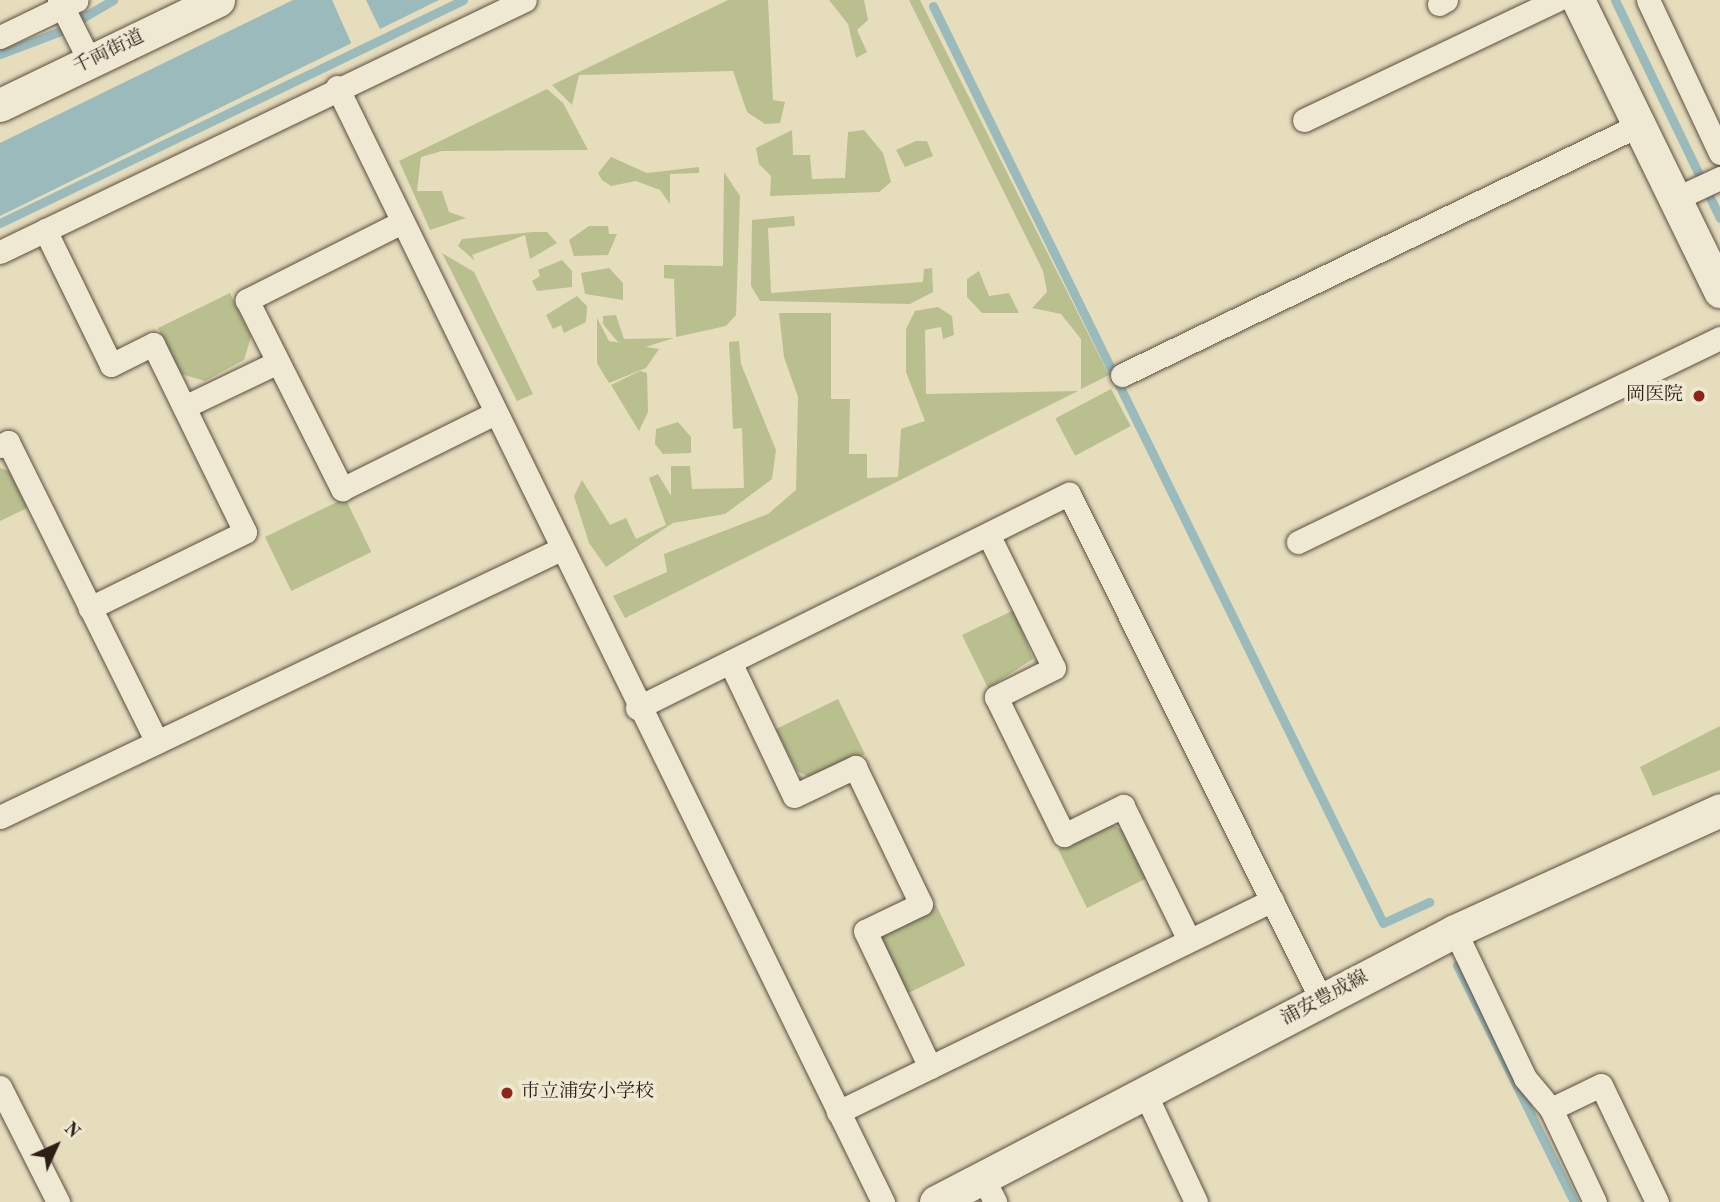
<!DOCTYPE html>
<meta charset="utf-8">
<style>
body{margin:0}
#map{position:relative;width:1720px;height:1202px;overflow:hidden;background:#e6ddbd;font-family:"Old Standard TT","Noto Serif JP",serif}
div>[style]{position:absolute}
.green>*{inset:0;background:#b9bf8e;transform-origin:0 0}
.water>*{inset:0;background:#9ababb}
.pier>*{inset:0;background:#e6ddbd}
.stream>*{height:9px;margin:-4.5px;padding:0 4.5px;transform-origin:4.5px;border-radius:4.5px;background:#9ababb}
.roads{filter:drop-shadow(0 0 2px #5c4e40) drop-shadow(0 0 2px #5c4e40)}
.street>*{height:23px;margin:-11.5px;padding:0 11.5px;transform-origin:11.5px;border-radius:11.5px;background:#efe9d4}
.secondary>*{height:33px;margin:-16.5px;padding:0 16.5px;transform-origin:16.5px;border-radius:16.5px;background:#efe9d4}
.dots>*{width:19px;height:19px;translate:-50% -50%;box-sizing:border-box;border:4px solid #efe9d4;border-radius:50%}
span{translate:-50% -50%;white-space:nowrap;text-align:center;line-height:1.15;-webkit-text-stroke:7px #efe9d4;paint-order:stroke}
.street-label{font-size:19px;color:#2e1e16}
.poi-label{font-size:19px;color:#2e1e16}
.right{translate:-100% -50%;text-align:right}
.left{translate:0 -50%;text-align:left}
.north{position:absolute;left:21px;top:1111px;width:70px;height:70px;-webkit-text-stroke:5px #efe9d4;paint-order:stroke;rotate:45deg;font-size:19px;font-weight:700;line-height:28px;text-align:center;color:#2e1e16}
.north::after{content:'';display:block;margin:auto;width:24px;height:32px;background:#2e1e16;clip-path:polygon(50% 0,100% 100%,50% 72%,0 100%)}
</style>
<div id="map">
<div class="green">
<i style="clip-path:polygon(728px 0,768px 0,773px 100px,785px 102px,780px 123px,765px 124px,747px 112px,733px 71px,579px 75px,572px 105px,552px 85px)"></i>
<i style="clip-path:polygon(829px 0,864px 0,868px 20px,857px 30px,867px 52px,856px 58px,848px 24px)"></i>
<i style="clip-path:polygon(909px 0,920px 0,1109px 375px,1081px 389px,1081px 339px,1061px 314px,1032px 308px,1047px 292px,1043px 271px)"></i>
<i style="clip-path:polygon(547px 89px,563px 103px,588px 150px,442px 151px,421px 157px,417px 191px,442px 191px,449px 212px,466px 218px,430px 230px,399px 161px)"></i>
<i style="clip-path:polygon(792px 130px,793px 155px,810px 155px,812px 179px,845px 178px,848px 132px,864px 130px,883px 153px,891px 182px,879px 192px,770px 196px,771px 176px,759px 164px,756px 148px)"></i>
<i style="clip-path:polygon(916px 141px,927px 141px,933px 156px,905px 167px,896px 150px)"></i>
<i style="clip-path:polygon(611px 157px,647px 173px,699px 167px,699px 173px,670px 174px,670px 204px,660px 190px,636px 181px,611px 186px,602px 180px,598px 173px)"></i>
<i style="clip-path:polygon(724px 172px,740px 196px,736px 315px,726px 326px,676px 337px,674px 279px,664px 278px,664px 265px,723px 266px)"></i>
<i style="clip-path:polygon(794px 216px,795px 226px,768px 228px,771px 293px,923px 282px,924px 269px,932px 268px,933px 292px,910px 304px,760px 301px,751px 286px,752px 220px)"></i>
<i style="clip-path:polygon(589px 226px,608px 226px,609px 234px,617px 234px,608px 255px,574px 256px,569px 240px)"></i>
<i style="clip-path:polygon(533px 232px,547px 232px,557px 243px,530px 259px,525px 235px,472px 255px,475px 261px,458px 246px,462px 239px)"></i>
<i style="clip-path:polygon(442px 253px,474px 272px,533px 394px,517px 401px)"></i>
<i style="clip-path:polygon(562px 260px,572px 271px,572px 287px,537px 291px,532px 281px,540px 276px,538px 270px)"></i>
<i style="clip-path:polygon(609px 268px,623px 283px,623px 300px,585px 294px,581px 273px)"></i>
<i style="clip-path:polygon(979px 271px,989px 296px,1009px 293px,1019px 313px,982px 313px,967px 297px,967px 279px)"></i>
<i style="clip-path:polygon(230px 293px,251px 337px,244px 360px,205px 381px,181px 374px,158px 328px)"></i>
<i style="clip-path:polygon(577px 296px,587px 306px,586px 322px,564px 333px,561px 325px,553px 329px,546px 315px)"></i>
<i style="clip-path:polygon(938px 307px,952px 316px,954px 335px,943px 339px,941px 327px,925px 330px,926px 394px,1078px 391px,625px 618px,613px 596px,667px 572px,664px 554px,768px 514px,796px 490px,798px 397px,784px 357px,779px 313px,831px 313px,831px 399px,850px 399px,849px 454px,867px 454px,867px 478px,898px 477px,901px 429px,925px 421px,906px 372px,906px 329px,915px 311px)"></i>
<i style="clip-path:polygon(616px 315px,624px 339px,674px 338px,642px 348px,618px 342px,603px 324px,603px 316px)"></i>
<i style="clip-path:polygon(597px 318px,609px 341px,659px 349px,646px 368px,609px 383px,597px 363px)"></i>
<i style="clip-path:polygon(739px 341px,741px 364px,776px 450px,772px 479px,725px 514px,673px 523px,606px 567px,589px 543px,574px 496px,582px 480px,610px 525px,626px 518px,636px 539px,666px 525px,649px 478px,658px 474px,671px 496px,671px 466px,690px 466px,692px 489px,744px 488px,742px 428px,733px 429px,729px 342px)"></i>
<i style="clip-path:polygon(640px 371px,647px 373px,648px 412px,639px 431px,611px 385px)"></i>
<i style="left:1111px;top:389px;width:42px;height:63px;rotate:62deg"></i>
<i style="clip-path:polygon(678px 422px,691px 437px,691px 453px,663px 454px,655px 444px,656px 429px)"></i>
<i style="clip-path:polygon(0 468px,9px 471px,27px 508px,0 521px)"></i>
<i style="left:345px;top:498px;width:60px;height:89px;rotate:64deg"></i>
<i style="clip-path:polygon(1014px 610px,1033px 659px,988px 688px,962px 635px)"></i>
<i style="clip-path:polygon(838px 699px,865px 754px,809px 777px,797px 771px,776px 729px)"></i>
<i style="clip-path:polygon(1720px 726px,1720px 770px,1653px 796px,1640px 767px)"></i>
<i style="clip-path:polygon(1110px 823px,1123px 831px,1147px 878px,1087px 908px,1058px 849px)"></i>
<i style="left:936px;top:905px;width:67px;height:68px;rotate:64deg"></i>
</div>
<div class="water">
<i style="clip-path:polygon(293px 0,439px 0,0 216px,0 143px)"></i>
</div>
<div class="pier">
<i style="clip-path:polygon(332px 0,366px 0,382px 33px,0 220px,353px 47px)"></i>
</div>
<div class="stream">
<i style="left:1615px;top:0;width:242px;rotate:64.3deg"></i>
<i style="left:933px;top:6px;width:1021px;rotate:63.86deg"></i>
<i style="left:1383px;top:923px;width:51px;rotate:-24.5deg"></i>
<i style="left:0;top:54px;width:62px;rotate:-20.8deg"></i>
<i style="left:58px;top:32px;width:64px;rotate:-30.2deg"></i>
<i style="left:0;top:223px;width:514px;rotate:-25.72deg"></i>
<i style="left:1457px;top:965px;width:264px;rotate:63.7deg"></i>
</div>
<div class="roads">
<div class="street">
<i style="left:59px;top:0;width:69px;rotate:63.4deg"></i>
<i style="left:1648px;top:0;width:169px;rotate:64.8deg"></i>
<i style="left:1439px;top:4px;width:8px;rotate:-30deg"></i>
<i style="left:0;top:37px;width:85px;rotate:-25.7deg"></i>
<i style="left:337px;top:87px;width:1242px;rotate:63.91deg"></i>
<i style="left:1304px;top:120px;width:280px;rotate:-25.4deg"></i>
<i style="left:1675px;top:199px;width:50px;rotate:-25deg"></i>
<i style="left:402px;top:222px;width:174px;rotate:153.3deg"></i>
<i style="left:247px;top:300px;width:212px;rotate:63.3deg"></i>
<i style="left:342px;top:489px;width:171px;rotate:-26.4deg"></i>
<i style="left:45px;top:230px;width:150px;rotate:63.9deg"></i>
<i style="left:111px;top:365px;width:47px;rotate:-26.6deg"></i>
<i style="left:153px;top:344px;width:209px;rotate:63.9deg"></i>
<i style="left:245px;top:532px;width:173px;rotate:153.9deg"></i>
<i style="left:0;top:252px;width:582px;rotate:-25.64deg"></i>
<i style="left:1122px;top:375px;width:574px;rotate:-25.81deg"></i>
<i style="left:184px;top:407px;width:104px;rotate:-25.6deg"></i>
<i style="left:0;top:446px;width:9px;rotate:-27deg"></i>
<i style="left:8px;top:442px;width:335px;rotate:63.6deg"></i>
<i style="left:988px;top:534px;width:149px;rotate:63.8deg"></i>
<i style="left:1054px;top:668px;width:65px;rotate:153.4deg"></i>
<i style="left:996px;top:697px;width:154px;rotate:63.8deg"></i>
<i style="left:1064px;top:835px;width:66px;rotate:-26.2deg"></i>
<i style="left:1123px;top:806px;width:149px;rotate:63.8deg"></i>
<i style="left:1298px;top:542px;width:469px;rotate:-25.8deg"></i>
<i style="left:730px;top:662px;width:148px;rotate:64.5deg"></i>
<i style="left:794px;top:796px;width:68px;rotate:-25.4deg"></i>
<i style="left:855px;top:767px;width:152px;rotate:64.3deg"></i>
<i style="left:921px;top:904px;width:62px;rotate:154.3deg"></i>
<i style="left:865px;top:931px;width:151px;rotate:64.5deg"></i>
<i style="left:637px;top:708px;width:482px;rotate:-26.4deg"></i>
<i style="left:1069px;top:494px;width:567px;rotate:63.48deg"></i>
<i style="left:0;top:817px;width:622px;rotate:-25.53deg"></i>
<i style="left:1455px;top:931px;width:163px;rotate:64.5deg"></i>
<i style="left:1525px;top:1078px;width:40px;rotate:50deg"></i>
<i style="left:1551px;top:1109px;width:103px;rotate:64.7deg"></i>
<i style="left:0;top:1087px;width:129px;rotate:63.2deg"></i>
<i style="left:1145px;top:1093px;width:120px;rotate:64.9deg"></i>
<i style="left:1551px;top:1109px;width:55px;rotate:-25.6deg"></i>
<i style="left:1601px;top:1085px;width:130px;rotate:64.4deg"></i>
<i style="left:838px;top:1112px;width:483px;rotate:-26deg"></i>
<i style="left:983px;top:1178px;width:27px;rotate:63deg"></i>
</div>
<div class="secondary">
<i style="left:1578px;top:0;width:324px;rotate:64deg"></i>
<i style="left:0;top:105px;width:242px;rotate:-25.7deg"></i>
<i style="left:936px;top:1202px;width:585px;rotate:-27.57deg"></i>
<i style="left:1455px;top:931px;width:291px;rotate:-24.5deg"></i>
</div>
</div>
<div class="dots">
<i style="left:1699px;top:396px;background:#8f2418"></i>
<i style="left:507px;top:1093px;background:#8f2418"></i>
</div>
<div class="street-label">
<span style="left:109px;top:53px;rotate:-26deg">千両街道</span>
<span style="left:1325px;top:999px;rotate:-28deg">浦安豊成線</span>
</div>
<div class="poi-label">
<span class="right" style="left:1683px;top:396px">岡医院</span>
<span class="left" style="left:521px;top:1093px">市立浦安小学校</span>
</div>
<div class="north">N</div>
</div>
